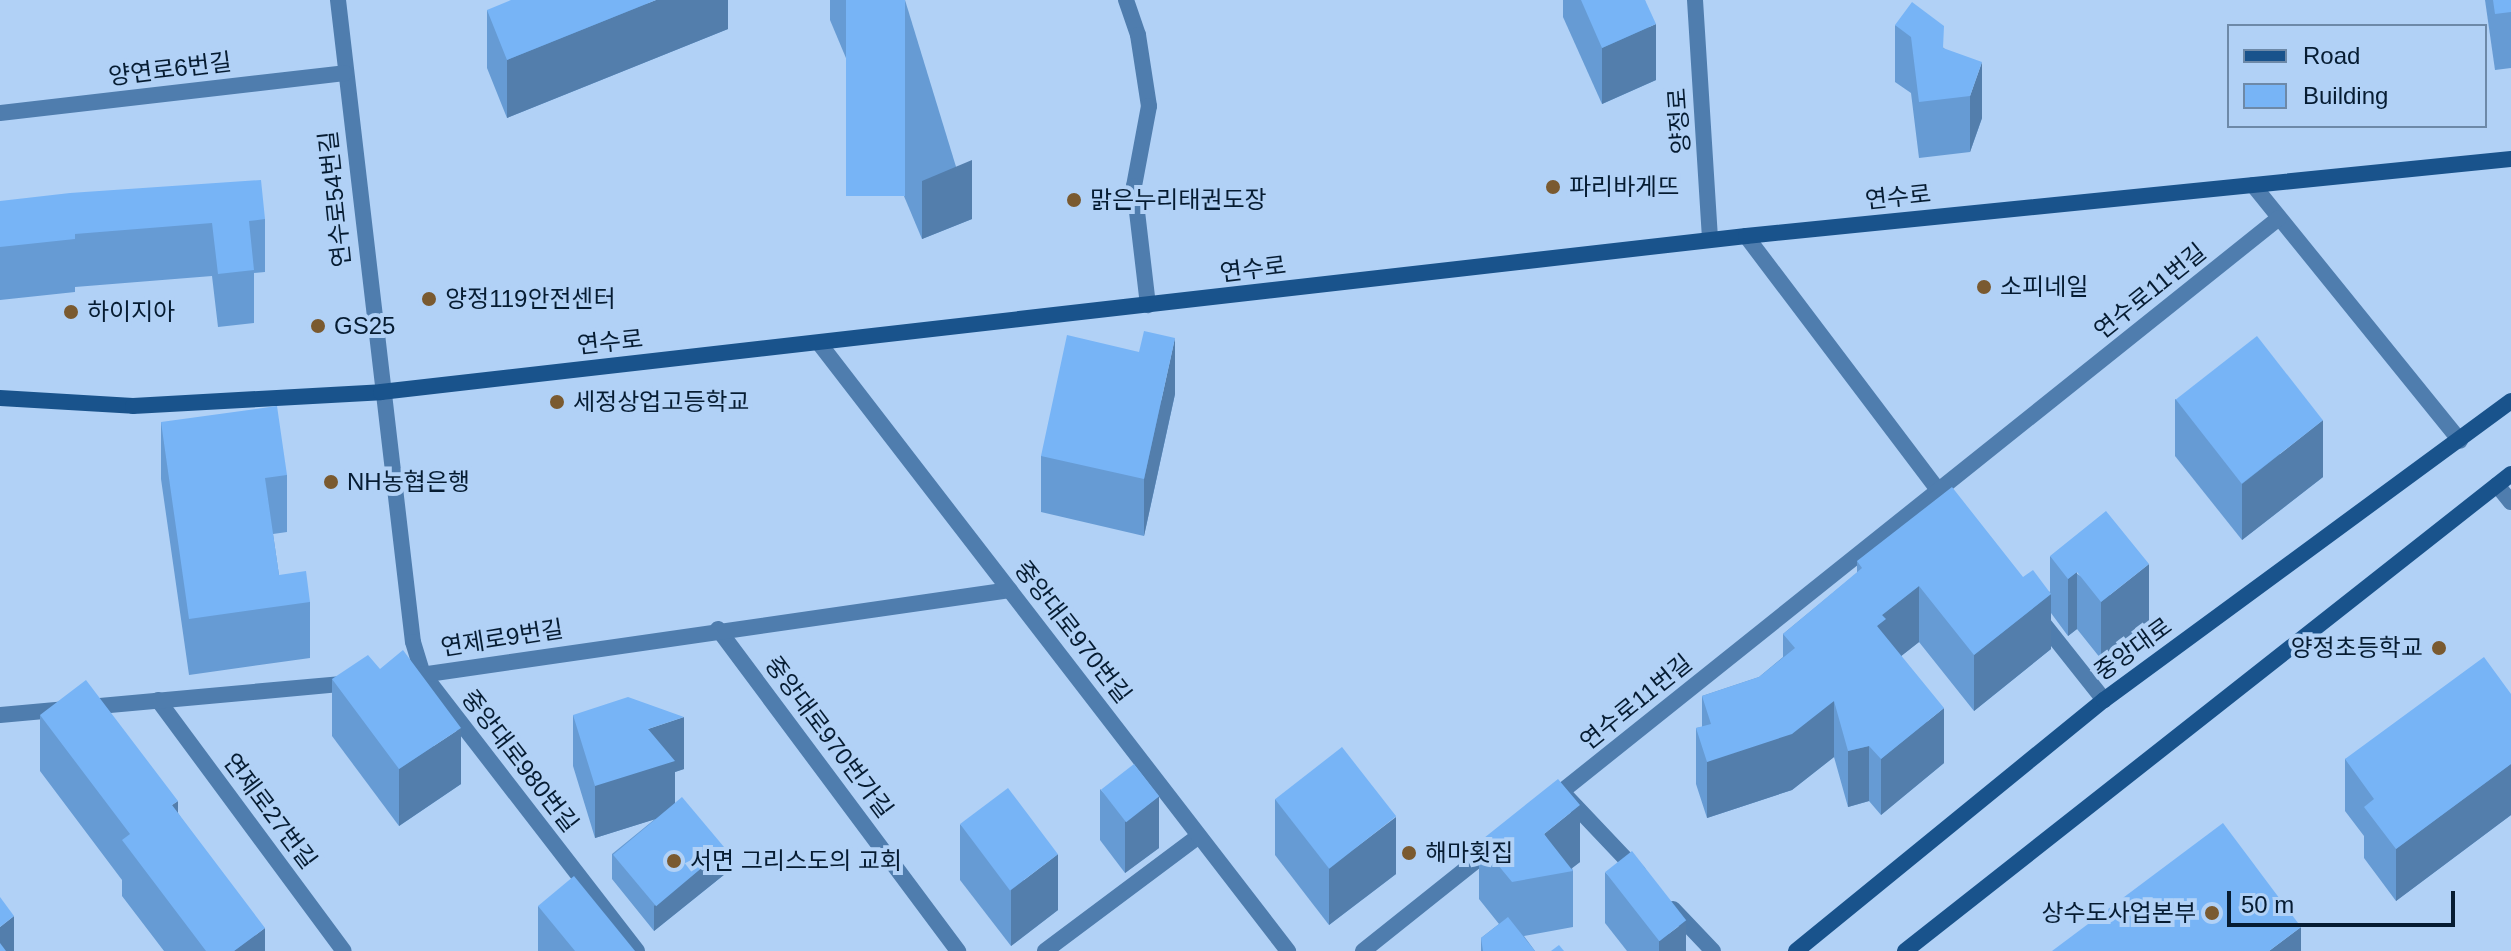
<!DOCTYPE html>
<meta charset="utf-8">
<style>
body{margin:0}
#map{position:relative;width:2511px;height:951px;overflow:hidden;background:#b1d1f6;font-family:Arial,"Noto Sans KR",sans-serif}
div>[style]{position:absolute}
.minor>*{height:16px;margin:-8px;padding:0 8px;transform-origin:8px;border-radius:8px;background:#4f7dae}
.tertiary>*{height:16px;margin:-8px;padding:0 8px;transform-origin:8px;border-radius:8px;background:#4f7dae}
.secondary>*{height:16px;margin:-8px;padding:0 8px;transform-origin:8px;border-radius:8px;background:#19538c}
.wall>*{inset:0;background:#669bd4}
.shaded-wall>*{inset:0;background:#537eac}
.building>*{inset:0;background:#77b4f6;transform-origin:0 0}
.dots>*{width:22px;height:22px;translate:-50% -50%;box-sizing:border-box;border:4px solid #b1d1f6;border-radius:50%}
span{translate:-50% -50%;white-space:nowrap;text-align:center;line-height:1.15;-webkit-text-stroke:8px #b1d1f6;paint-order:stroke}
.street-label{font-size:24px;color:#061c32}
.poi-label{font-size:24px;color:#061c32}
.left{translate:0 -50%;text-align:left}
.right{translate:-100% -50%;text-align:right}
.legend{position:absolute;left:2227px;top:24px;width:260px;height:104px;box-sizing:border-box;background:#b1d1f6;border:2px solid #6d89a8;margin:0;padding:10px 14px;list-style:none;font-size:24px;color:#061c32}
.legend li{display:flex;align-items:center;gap:16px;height:40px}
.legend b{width:40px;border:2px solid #6d89a8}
.scale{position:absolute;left:2227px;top:891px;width:228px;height:36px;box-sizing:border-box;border:4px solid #061c32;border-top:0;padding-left:10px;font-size:24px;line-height:28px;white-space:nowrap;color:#061c32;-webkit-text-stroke:6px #b1d1f6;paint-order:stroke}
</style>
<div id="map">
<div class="minor">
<i style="left:338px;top:0;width:646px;rotate:83.34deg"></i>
<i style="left:413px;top:642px;width:34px;rotate:73deg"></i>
<i style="left:423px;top:674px;width:350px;rotate:52.3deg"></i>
<i style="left:1126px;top:0;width:37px;rotate:71deg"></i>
<i style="left:1138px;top:35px;width:72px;rotate:81.2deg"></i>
<i style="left:1149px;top:106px;width:81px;rotate:100.6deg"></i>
<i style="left:1134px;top:186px;width:120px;rotate:83.3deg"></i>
<i style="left:0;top:113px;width:347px;rotate:-6.6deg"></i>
<i style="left:2253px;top:185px;width:329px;rotate:51deg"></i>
<i style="left:1746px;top:236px;width:330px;rotate:52.9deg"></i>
<i style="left:2497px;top:485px;width:22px;rotate:51deg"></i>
<i style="left:2039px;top:618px;width:105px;rotate:51.6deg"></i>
<i style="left:718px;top:629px;width:402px;rotate:53.3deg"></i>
<i style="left:414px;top:676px;width:602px;rotate:-8.21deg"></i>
<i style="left:158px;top:700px;width:312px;rotate:53.5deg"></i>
<i style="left:0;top:715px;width:352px;rotate:-5.2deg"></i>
<i style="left:1566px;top:796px;width:105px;rotate:46.5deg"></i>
<i style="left:1551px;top:800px;width:932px;rotate:-38.64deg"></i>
<i style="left:1673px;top:909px;width:58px;rotate:46.4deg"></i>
<i style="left:1045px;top:951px;width:192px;rotate:-36.8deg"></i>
<i style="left:1363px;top:951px;width:170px;rotate:-38.6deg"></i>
</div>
<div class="tertiary">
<i style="left:1695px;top:0;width:240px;rotate:86.4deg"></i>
<i style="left:819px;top:343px;width:768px;rotate:52.35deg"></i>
</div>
<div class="secondary">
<i style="left:0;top:398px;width:133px;rotate:3.4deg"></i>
<i style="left:133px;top:406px;width:248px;rotate:-3.2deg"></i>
<i style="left:381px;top:392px;width:1374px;rotate:-6.52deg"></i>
<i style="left:1746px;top:236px;width:769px;rotate:-5.75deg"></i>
<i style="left:1796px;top:951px;width:397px;rotate:-39.2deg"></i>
<i style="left:2104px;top:700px;width:505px;rotate:-36.3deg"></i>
<i style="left:1905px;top:951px;width:771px;rotate:-38.21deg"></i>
</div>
<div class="wall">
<i style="clip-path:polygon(728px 0,728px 29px,507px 118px,487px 68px,487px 10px)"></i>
<i style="clip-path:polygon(830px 0,905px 0,972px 219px,922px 239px,830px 20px)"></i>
<i style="clip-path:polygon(1563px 0,1645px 0,1656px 80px,1602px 104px,1563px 17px)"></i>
<i style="clip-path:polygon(2485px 0,2511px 0,2511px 68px,2495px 70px)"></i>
<i style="clip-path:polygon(1895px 25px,1944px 48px,1982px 118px,1970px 152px,1919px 158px,1911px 93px,1895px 82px)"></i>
<i style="clip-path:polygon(0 201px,265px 219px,265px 272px,254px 273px,254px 323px,218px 327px,212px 276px,75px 287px,75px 292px,0 300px)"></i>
<i style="clip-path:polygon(1175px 394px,1144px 536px,1041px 512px,1041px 456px)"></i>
<i style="clip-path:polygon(2175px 399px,2323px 477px,2242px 540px,2175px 456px)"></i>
<i style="clip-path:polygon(161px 422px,287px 475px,287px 532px,273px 534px,279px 575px,310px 602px,310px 658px,189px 675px,161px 479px)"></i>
<i style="clip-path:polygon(2050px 556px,2149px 621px,2101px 659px,2077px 629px,2068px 636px,2051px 613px,2051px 649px,1974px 711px,1919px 642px,1901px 656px,1944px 763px,1881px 815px,1869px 801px,1848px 807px,1834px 757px,1792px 790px,1707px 818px,1696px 784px,1696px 728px,1702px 727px,1702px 696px,1759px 677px,1783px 657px,1783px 634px,1857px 573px,1857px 561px,2023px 577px,2050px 592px)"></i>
<i style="clip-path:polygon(380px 669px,461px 784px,399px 826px,332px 736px,332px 679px)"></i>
<i style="clip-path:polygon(2511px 694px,2511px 815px,2396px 901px,2364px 858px,2364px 836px,2345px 811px,2345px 759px)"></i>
<i style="clip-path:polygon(40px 715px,178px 813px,265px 951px,164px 951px,122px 896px,122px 880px,40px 771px)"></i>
<i style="clip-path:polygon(573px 715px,684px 769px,675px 772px,675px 803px,725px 874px,654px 931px,612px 879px,612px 854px,655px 819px,595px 838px,573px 766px)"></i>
<i style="clip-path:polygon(1100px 789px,1159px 848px,1125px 873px,1100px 840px)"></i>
<i style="clip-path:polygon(1275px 799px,1396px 874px,1329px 925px,1275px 855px)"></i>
<i style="clip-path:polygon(960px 824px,1058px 910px,1011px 946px,960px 880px)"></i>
<i style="clip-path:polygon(1479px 842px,1580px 862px,1572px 868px,1573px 871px,1573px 927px,1524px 936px,1535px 951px,1481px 951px,1481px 938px,1499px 924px,1479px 899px)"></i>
<i style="clip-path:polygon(1605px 872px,1686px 951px,1627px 951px,1605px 923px)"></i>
<i style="clip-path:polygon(538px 906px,635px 951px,538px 951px)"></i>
</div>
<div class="shaded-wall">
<i style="clip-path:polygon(656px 0,728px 0,728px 29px,507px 118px,507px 60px)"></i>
<i style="clip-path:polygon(1656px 24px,1656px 80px,1602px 104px,1602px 48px)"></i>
<i style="clip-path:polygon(1982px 62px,1982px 118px,1970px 152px,1970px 96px)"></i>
<i style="clip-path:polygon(972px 160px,972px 219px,922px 239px,922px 181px)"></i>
<i style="clip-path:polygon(1175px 338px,1175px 394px,1144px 536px,1144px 479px)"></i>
<i style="clip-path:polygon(2323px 420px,2323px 477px,2242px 540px,2242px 484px)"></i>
<i style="clip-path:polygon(2149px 564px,2149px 621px,2101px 659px,2101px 602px)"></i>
<i style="clip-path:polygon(2077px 572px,2077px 629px,2068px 636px,2068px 579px)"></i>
<i style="clip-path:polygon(1919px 586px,1919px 642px,1886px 668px,1877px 626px,1882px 615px)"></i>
<i style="clip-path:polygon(2051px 594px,2051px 649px,1974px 711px,1974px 655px)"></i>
<i style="clip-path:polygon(1834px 701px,1834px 757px,1792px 790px,1707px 818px,1707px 762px)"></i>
<i style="clip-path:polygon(1944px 708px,1944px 763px,1881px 815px,1881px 759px)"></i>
<i style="clip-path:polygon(684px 717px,684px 769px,675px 772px,675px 813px,595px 838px,595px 786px,648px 729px)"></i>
<i style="clip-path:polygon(461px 728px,461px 784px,399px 826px,399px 769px)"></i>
<i style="clip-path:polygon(1869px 746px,1869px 801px,1848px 807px,1848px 751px)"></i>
<i style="clip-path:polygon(2511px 764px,2511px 815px,2396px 901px,2396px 849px)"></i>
<i style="clip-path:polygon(1159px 796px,1159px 848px,1125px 873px,1125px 822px)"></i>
<i style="clip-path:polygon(178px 801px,178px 858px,172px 805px)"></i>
<i style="clip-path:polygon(1580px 805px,1580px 862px,1567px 872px,1544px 834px)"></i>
<i style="clip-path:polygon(1396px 817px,1396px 874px,1329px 925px,1329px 868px)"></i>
<i style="clip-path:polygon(725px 849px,725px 874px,654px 931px,654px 906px)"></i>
<i style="clip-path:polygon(1058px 854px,1058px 910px,1011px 946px,1011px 890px)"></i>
<i style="clip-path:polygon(14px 916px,14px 951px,0 951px,0 927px)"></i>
<i style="clip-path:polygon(1686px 921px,1686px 951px,1659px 951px,1659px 941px)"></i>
<i style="clip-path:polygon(2301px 927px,2301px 951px,2269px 951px)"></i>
<i style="clip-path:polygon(265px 928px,265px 951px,234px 951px)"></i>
</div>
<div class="building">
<i style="clip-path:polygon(511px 0,656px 0,507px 60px,487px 10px)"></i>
<i style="left:846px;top:0;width:59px;height:196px"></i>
<i style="clip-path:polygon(1581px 0,1645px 0,1656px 24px,1602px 48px)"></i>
<i style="clip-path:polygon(2493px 0,2511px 0,2511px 12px,2495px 14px)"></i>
<i style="clip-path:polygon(1912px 2px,1944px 26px,1943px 48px,1982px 62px,1970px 96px,1919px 102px,1911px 37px,1895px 25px)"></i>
<i style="clip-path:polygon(261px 180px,265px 219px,249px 221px,254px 270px,218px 274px,212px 223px,75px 234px,75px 239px,0 247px,0 201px,70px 193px)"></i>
<i style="clip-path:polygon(1144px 331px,1175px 338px,1144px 479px,1041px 456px,1067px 335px,1139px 352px)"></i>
<i style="left:2257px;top:336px;width:107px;height:103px;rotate:52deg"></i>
<i style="clip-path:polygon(277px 406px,287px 475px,265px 478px,279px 575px,306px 571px,310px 602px,189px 619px,161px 422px)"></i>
<i style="clip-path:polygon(1952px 487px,2023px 577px,2033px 570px,2051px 594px,1974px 655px,1919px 586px,1882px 615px,1886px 619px,1877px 626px,1944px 708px,1881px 759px,1869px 746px,1848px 751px,1834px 701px,1792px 734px,1707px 762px,1696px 728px,1711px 724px,1702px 696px,1759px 677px,1795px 648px,1783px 634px,1862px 568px,1857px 561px)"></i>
<i style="clip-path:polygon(2106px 511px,2149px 564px,2101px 602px,2077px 572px,2068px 579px,2050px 556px)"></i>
<i style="clip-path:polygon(403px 650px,461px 728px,399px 769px,332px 679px,368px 655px,380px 669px)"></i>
<i style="clip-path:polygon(2484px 657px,2511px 694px,2511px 764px,2396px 849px,2364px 807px,2374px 799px,2345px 759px)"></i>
<i style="clip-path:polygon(86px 680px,178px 801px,172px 805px,265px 928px,234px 951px,206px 951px,122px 840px,130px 834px,40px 715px)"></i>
<i style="clip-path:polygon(628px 697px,684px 717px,648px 729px,675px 761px,595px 786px,573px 715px)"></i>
<i style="left:1342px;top:747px;width:88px;height:85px;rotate:52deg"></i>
<i style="left:1134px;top:764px;width:41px;height:42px;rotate:52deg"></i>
<i style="clip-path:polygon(1558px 779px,1580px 805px,1544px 834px,1573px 871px,1512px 882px,1479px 842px)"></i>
<i style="left:1008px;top:788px;width:83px;height:60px;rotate:53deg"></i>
<i style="left:682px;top:797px;width:67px;height:90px;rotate:50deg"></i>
<i style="clip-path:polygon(2223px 823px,2301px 927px,2269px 951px,2052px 951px)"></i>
<i style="left:1632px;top:851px;width:88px;height:34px;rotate:52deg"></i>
<i style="clip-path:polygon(574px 876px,635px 951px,575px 951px,538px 906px)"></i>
<i style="clip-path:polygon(0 897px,14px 916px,0 927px)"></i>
<i style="clip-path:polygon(1508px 917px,1535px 951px,1483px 951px,1481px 938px)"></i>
<i style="clip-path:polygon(0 943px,6px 951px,0 951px)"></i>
<i style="clip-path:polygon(1559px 945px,1564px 951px,1551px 951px)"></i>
</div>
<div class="dots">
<i style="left:1553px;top:187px;background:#7a5a30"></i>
<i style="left:1074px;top:200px;background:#7a5a30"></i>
<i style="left:1984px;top:287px;background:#7a5a30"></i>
<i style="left:429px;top:299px;background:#7a5a30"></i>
<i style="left:71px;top:312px;background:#7a5a30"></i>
<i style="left:318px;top:326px;background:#7a5a30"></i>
<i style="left:557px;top:402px;background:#7a5a30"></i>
<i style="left:331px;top:482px;background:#7a5a30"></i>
<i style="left:2439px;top:648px;background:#7a5a30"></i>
<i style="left:1409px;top:853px;background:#7a5a30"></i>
<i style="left:674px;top:861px;background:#7a5a30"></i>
<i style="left:2212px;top:913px;background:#7a5a30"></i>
</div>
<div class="street-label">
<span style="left:170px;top:69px;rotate:-7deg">양연로6번길</span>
<span style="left:1679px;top:121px;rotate:-94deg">양정로</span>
<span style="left:1898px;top:197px;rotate:-6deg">연수로</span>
<span style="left:335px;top:199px;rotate:-96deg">연수로54번길</span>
<span style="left:1253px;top:269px;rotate:-7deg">연수로</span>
<span style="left:2150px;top:291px;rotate:-39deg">연수로11번길</span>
<span style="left:610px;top:342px;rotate:-6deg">연수로</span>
<span style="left:1073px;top:632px;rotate:52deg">중앙대로970번길</span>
<span style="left:502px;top:638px;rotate:-9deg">연제로9번길</span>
<span style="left:2133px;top:649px;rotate:-36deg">중앙대로</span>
<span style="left:1636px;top:702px;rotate:-39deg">연수로11번길</span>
<span style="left:829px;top:737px;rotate:53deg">중앙대로970번가길</span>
<span style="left:520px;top:761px;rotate:52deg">중앙대로980번길</span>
<span style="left:270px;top:811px;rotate:53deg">연제로27번길</span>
</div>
<div class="poi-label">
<span class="left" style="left:1569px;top:187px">파리바게뜨</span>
<span class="left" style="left:1090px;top:200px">맑은누리태권도장</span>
<span class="left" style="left:2000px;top:287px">소피네일</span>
<span class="left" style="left:445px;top:299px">양정119안전센터</span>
<span class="left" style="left:87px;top:312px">하이지아</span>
<span class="left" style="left:334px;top:326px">GS25</span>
<span class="left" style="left:573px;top:402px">세정상업고등학교</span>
<span class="left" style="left:347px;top:482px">NH농협은행</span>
<span class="right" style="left:2423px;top:648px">양정초등학교</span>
<span class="left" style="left:1425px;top:853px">해마횟집</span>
<span class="left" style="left:690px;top:861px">서면 그리스도의 교회</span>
<span class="right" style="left:2196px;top:913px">상수도사업본부</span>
</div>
<ul class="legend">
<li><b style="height:10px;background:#19538c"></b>Road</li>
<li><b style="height:22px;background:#77b4f6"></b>Building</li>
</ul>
<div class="scale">50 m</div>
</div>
